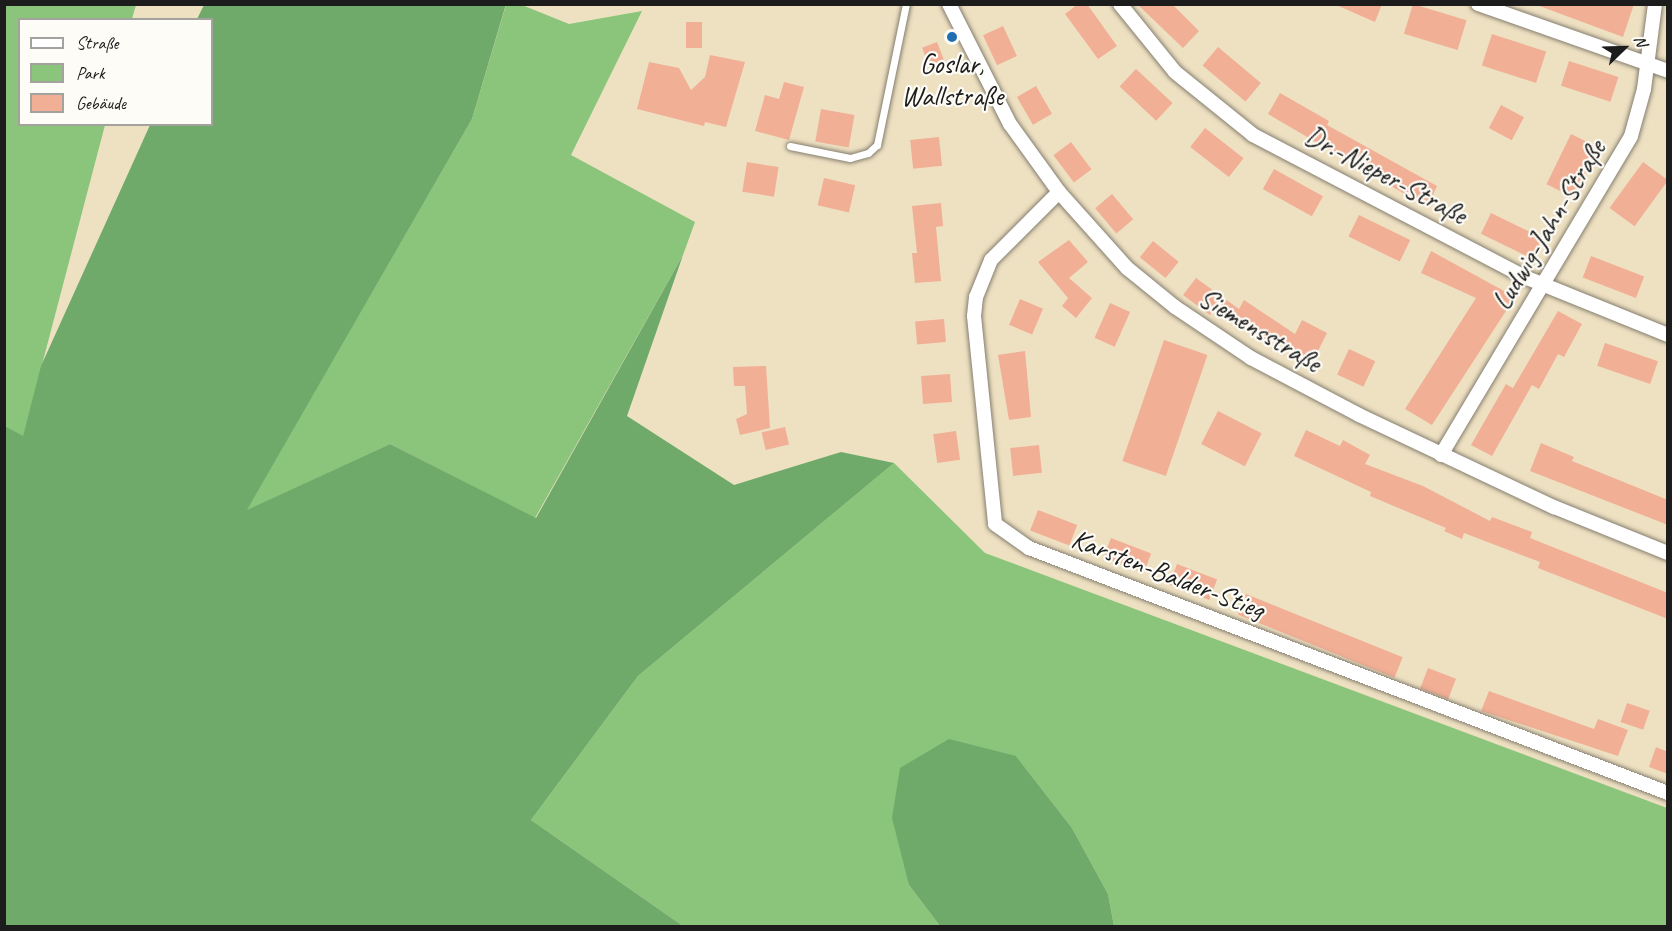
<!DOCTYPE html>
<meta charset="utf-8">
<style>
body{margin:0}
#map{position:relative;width:1672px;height:931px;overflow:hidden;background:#eee1c2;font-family:Caveat,sans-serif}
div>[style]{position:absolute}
.green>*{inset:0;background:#8ac57b}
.forest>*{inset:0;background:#6faa6b}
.building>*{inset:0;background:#f1af95;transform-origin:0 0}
.roads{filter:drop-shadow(0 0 2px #857e6f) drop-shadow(0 0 2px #857e6f)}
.lane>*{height:7px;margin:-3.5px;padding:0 3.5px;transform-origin:3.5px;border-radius:3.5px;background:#fff}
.street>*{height:14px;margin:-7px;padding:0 7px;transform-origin:7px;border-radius:7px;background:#fff}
.dots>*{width:16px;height:16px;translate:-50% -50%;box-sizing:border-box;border:3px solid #fdfcf7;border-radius:50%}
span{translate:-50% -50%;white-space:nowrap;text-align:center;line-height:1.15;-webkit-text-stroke:4.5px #fdfcf7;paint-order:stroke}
.poi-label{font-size:28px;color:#1c1c1c}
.street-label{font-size:28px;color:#1c1c1c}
.frame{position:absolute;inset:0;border:6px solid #1c1c1c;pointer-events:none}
.legend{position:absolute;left:18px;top:18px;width:195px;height:108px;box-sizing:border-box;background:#fdfcf7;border:2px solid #a3a29f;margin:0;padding:8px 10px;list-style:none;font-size:18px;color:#1c1c1c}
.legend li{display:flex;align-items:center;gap:12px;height:30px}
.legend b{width:30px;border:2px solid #a3a29f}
.north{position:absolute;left:1594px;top:18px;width:60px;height:60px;-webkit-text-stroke:4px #fdfcf7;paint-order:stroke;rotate:67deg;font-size:16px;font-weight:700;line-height:24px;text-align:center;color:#1c1c1c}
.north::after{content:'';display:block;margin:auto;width:21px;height:27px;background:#1c1c1c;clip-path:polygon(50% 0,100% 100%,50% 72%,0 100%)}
</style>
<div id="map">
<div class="green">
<i style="clip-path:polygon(5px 5px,136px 5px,132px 19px,20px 20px,20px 124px,105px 125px,23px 437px,5px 426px)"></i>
<i style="clip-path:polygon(506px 5px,522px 5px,569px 24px,642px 11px,571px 155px,695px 222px,683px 255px,535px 518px,390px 444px,246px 511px,472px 119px)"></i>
<i style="clip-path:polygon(894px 463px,985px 553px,1667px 808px,1667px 926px,1114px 926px,1108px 894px,1072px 828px,1016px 756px,909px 885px,940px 926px,683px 926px,531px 820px,638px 676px)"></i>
</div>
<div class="forest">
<i style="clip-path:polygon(506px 4px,472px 119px,247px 510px,390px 444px,536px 518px,683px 255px,627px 416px,734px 485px,841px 452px,894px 463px,638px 676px,531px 820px,683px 926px,5px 926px,5px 426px,23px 436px,41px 366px,150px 125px,212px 124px,212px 20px,197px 19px,204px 5px)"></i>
<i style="clip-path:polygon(949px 739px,1016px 756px,1072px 828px,1108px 894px,1114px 926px,940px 926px,909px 885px,892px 818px,900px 768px)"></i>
</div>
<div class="building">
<i style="clip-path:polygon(1078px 4px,1087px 4px,1117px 46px,1098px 59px,1065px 14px)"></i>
<i style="clip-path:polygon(1137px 4px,1172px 4px,1199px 31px,1183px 48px)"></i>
<i style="clip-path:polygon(1334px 4px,1382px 4px,1375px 22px)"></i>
<i style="left:1413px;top:4px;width:56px;height:31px;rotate:17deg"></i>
<i style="clip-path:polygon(1534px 4px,1634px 4px,1623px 37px)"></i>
<i style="left:686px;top:22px;width:16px;height:26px"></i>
<i style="left:1003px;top:26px;width:33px;height:22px;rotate:65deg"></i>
<i style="left:1492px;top:34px;width:57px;height:33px;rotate:18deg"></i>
<i style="left:937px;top:42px;width:19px;height:16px;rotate:69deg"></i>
<i style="left:1218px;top:47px;width:56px;height:24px;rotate:40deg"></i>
<i style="clip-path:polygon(710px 55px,745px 62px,726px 127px,705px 122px,704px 126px,637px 109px,649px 62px,679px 68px,691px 90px,705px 77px)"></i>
<i style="left:1569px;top:61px;width:52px;height:26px;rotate:18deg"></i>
<i style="left:1136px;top:69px;width:50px;height:24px;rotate:43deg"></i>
<i style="clip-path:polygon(784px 82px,804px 87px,789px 140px,755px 131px,765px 95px,779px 99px)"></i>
<i style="left:1036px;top:86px;width:32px;height:22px;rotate:60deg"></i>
<i style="clip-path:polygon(1280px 93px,1329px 121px,1327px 125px,1437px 186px,1427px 207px,1268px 114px)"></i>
<i style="left:1501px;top:105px;width:26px;height:26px;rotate:28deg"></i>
<i style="left:821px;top:109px;width:34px;height:33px;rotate:10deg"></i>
<i style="left:1205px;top:128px;width:49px;height:24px;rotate:38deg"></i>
<i style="left:1571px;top:134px;width:30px;height:56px;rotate:26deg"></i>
<i style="left:939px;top:137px;width:29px;height:29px;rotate:84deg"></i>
<i style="left:1071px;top:142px;width:34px;height:22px;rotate:53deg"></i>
<i style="left:747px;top:162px;width:32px;height:30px;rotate:9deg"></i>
<i style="left:1643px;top:162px;width:31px;height:57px;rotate:36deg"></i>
<i style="left:1274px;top:169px;width:56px;height:23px;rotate:29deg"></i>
<i style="left:824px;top:178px;width:32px;height:28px;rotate:13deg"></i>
<i style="left:1112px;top:194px;width:33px;height:22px;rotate:50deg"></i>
<i style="clip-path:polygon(941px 203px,943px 226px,936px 227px,941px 281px,915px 283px,912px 253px,917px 253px,912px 206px)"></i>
<i style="left:1491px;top:213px;width:57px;height:23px;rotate:26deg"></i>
<i style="left:1359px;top:215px;width:57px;height:24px;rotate:26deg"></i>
<i style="clip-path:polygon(1069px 240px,1088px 262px,1069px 278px,1092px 298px,1076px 318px,1062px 306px,1068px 298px,1038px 262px)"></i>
<i style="left:1153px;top:241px;width:33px;height:21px;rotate:39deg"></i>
<i style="clip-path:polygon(1431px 251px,1515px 297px,1432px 425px,1405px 409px,1476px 298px,1421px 273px)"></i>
<i style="left:1591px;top:256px;width:57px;height:23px;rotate:21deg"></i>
<i style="clip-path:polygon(1196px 278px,1239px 309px,1244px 300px,1295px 334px,1302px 320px,1327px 333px,1313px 361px,1267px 337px,1265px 340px,1215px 308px,1210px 315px,1183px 295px)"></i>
<i style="left:1020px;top:299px;width:25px;height:28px;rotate:23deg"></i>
<i style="left:1110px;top:303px;width:22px;height:38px;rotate:24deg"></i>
<i style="clip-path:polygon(1558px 311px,1582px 324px,1564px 357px,1558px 354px,1539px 389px,1532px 385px,1492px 456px,1471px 445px,1506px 384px,1513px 388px)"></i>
<i style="left:944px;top:319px;width:23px;height:29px;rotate:85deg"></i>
<i style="left:1164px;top:340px;width:46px;height:128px;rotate:19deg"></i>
<i style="left:1605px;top:343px;width:56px;height:24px;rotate:19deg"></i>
<i style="left:1349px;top:349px;width:29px;height:28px;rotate:25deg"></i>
<i style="clip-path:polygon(1025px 351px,1031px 417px,1009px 420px,998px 355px)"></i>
<i style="clip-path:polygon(766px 366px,770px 428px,740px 435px,736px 419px,747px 414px,745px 386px,734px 386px,733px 367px)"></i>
<i style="left:950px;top:374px;width:28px;height:29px;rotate:86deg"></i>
<i style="left:1218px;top:411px;width:49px;height:37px;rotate:27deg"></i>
<i style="left:785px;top:427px;width:18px;height:24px;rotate:77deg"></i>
<i style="clip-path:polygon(1306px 430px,1340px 446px,1343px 440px,1370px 455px,1365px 464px,1423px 486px,1490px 521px,1492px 517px,1532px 532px,1530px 538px,1668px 593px,1668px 619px,1538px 568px,1540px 562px,1464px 533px,1462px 539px,1444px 531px,1446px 528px,1370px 496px,1371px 492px,1294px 456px)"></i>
<i style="left:956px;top:431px;width:29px;height:23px;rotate:82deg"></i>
<i style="clip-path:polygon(1541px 443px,1574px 457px,1572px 461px,1668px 500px,1668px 525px,1530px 471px)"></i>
<i style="left:1039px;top:445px;width:28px;height:29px;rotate:84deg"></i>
<i style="left:1038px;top:510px;width:42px;height:22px;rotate:21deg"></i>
<i style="left:1111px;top:538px;width:43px;height:21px;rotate:21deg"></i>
<i style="left:1177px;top:564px;width:43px;height:22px;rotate:21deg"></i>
<i style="left:1246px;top:594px;width:169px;height:22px;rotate:22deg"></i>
<i style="left:1428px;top:668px;width:30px;height:22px;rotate:21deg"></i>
<i style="clip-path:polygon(1489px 691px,1594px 729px,1598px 719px,1628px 730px,1618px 756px,1481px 711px)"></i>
<i style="left:1627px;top:703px;width:24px;height:20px;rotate:19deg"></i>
<i style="clip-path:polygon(1656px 747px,1668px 752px,1668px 774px,1649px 767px)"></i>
</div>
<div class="roads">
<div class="lane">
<i style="left:790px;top:146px;width:61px;rotate:11.3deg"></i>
<i style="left:850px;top:158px;width:19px;rotate:-16deg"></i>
<i style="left:868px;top:153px;width:12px;rotate:-42deg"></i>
<i style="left:877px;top:145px;width:144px;rotate:-78.4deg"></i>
</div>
<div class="street">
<i style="left:949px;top:4px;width:135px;rotate:63.1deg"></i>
<i style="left:1010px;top:124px;width:84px;rotate:54.2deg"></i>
<i style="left:1059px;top:192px;width:102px;rotate:48.2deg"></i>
<i style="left:1127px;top:268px;width:62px;rotate:39.1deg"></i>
<i style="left:1175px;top:307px;width:92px;rotate:33.9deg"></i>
<i style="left:1251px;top:358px;width:122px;rotate:27.8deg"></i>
<i style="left:1359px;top:415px;width:216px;rotate:25.3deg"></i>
<i style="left:1554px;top:507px;width:123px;rotate:22deg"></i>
<i style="left:1120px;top:4px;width:87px;rotate:51deg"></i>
<i style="left:1175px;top:72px;width:100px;rotate:38.9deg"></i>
<i style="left:1253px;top:135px;width:309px;rotate:27.6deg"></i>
<i style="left:1527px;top:278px;width:152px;rotate:22deg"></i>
<i style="left:1478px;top:4px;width:201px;rotate:19.4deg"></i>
<i style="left:1059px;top:192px;width:96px;rotate:135deg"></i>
<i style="left:991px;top:260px;width:40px;rotate:112deg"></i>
<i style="left:976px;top:297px;width:19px;rotate:96deg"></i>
<i style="left:974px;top:316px;width:209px;rotate:84.2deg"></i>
<i style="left:995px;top:524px;width:42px;rotate:35.2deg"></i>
<i style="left:1029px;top:548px;width:684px;rotate:20.98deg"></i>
<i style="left:1441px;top:455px;width:371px;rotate:-59.2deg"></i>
<i style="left:1631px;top:136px;width:49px;rotate:-74.5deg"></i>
<i style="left:1644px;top:89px;width:86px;rotate:-82.6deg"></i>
</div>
</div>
<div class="dots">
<i style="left:952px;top:37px;background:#1f6fb2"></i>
</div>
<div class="poi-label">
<span style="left:952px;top:80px">Goslar,<br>Wallstraße</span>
</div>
<div class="street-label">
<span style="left:1386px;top:175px;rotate:28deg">Dr.-Nieper-Straße</span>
<span style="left:1549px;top:225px;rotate:-59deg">Ludwig-Jahn-Straße</span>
<span style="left:1260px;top:330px;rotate:31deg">Siemensstraße</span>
<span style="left:1168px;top:574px;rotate:21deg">Karsten-Balder-Stieg</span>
</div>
<div class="frame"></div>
<ul class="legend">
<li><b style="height:8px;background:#fff"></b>Straße</li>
<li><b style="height:16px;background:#8ac57b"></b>Park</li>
<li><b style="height:16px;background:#f1af95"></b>Gebäude</li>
</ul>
<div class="north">N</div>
</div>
